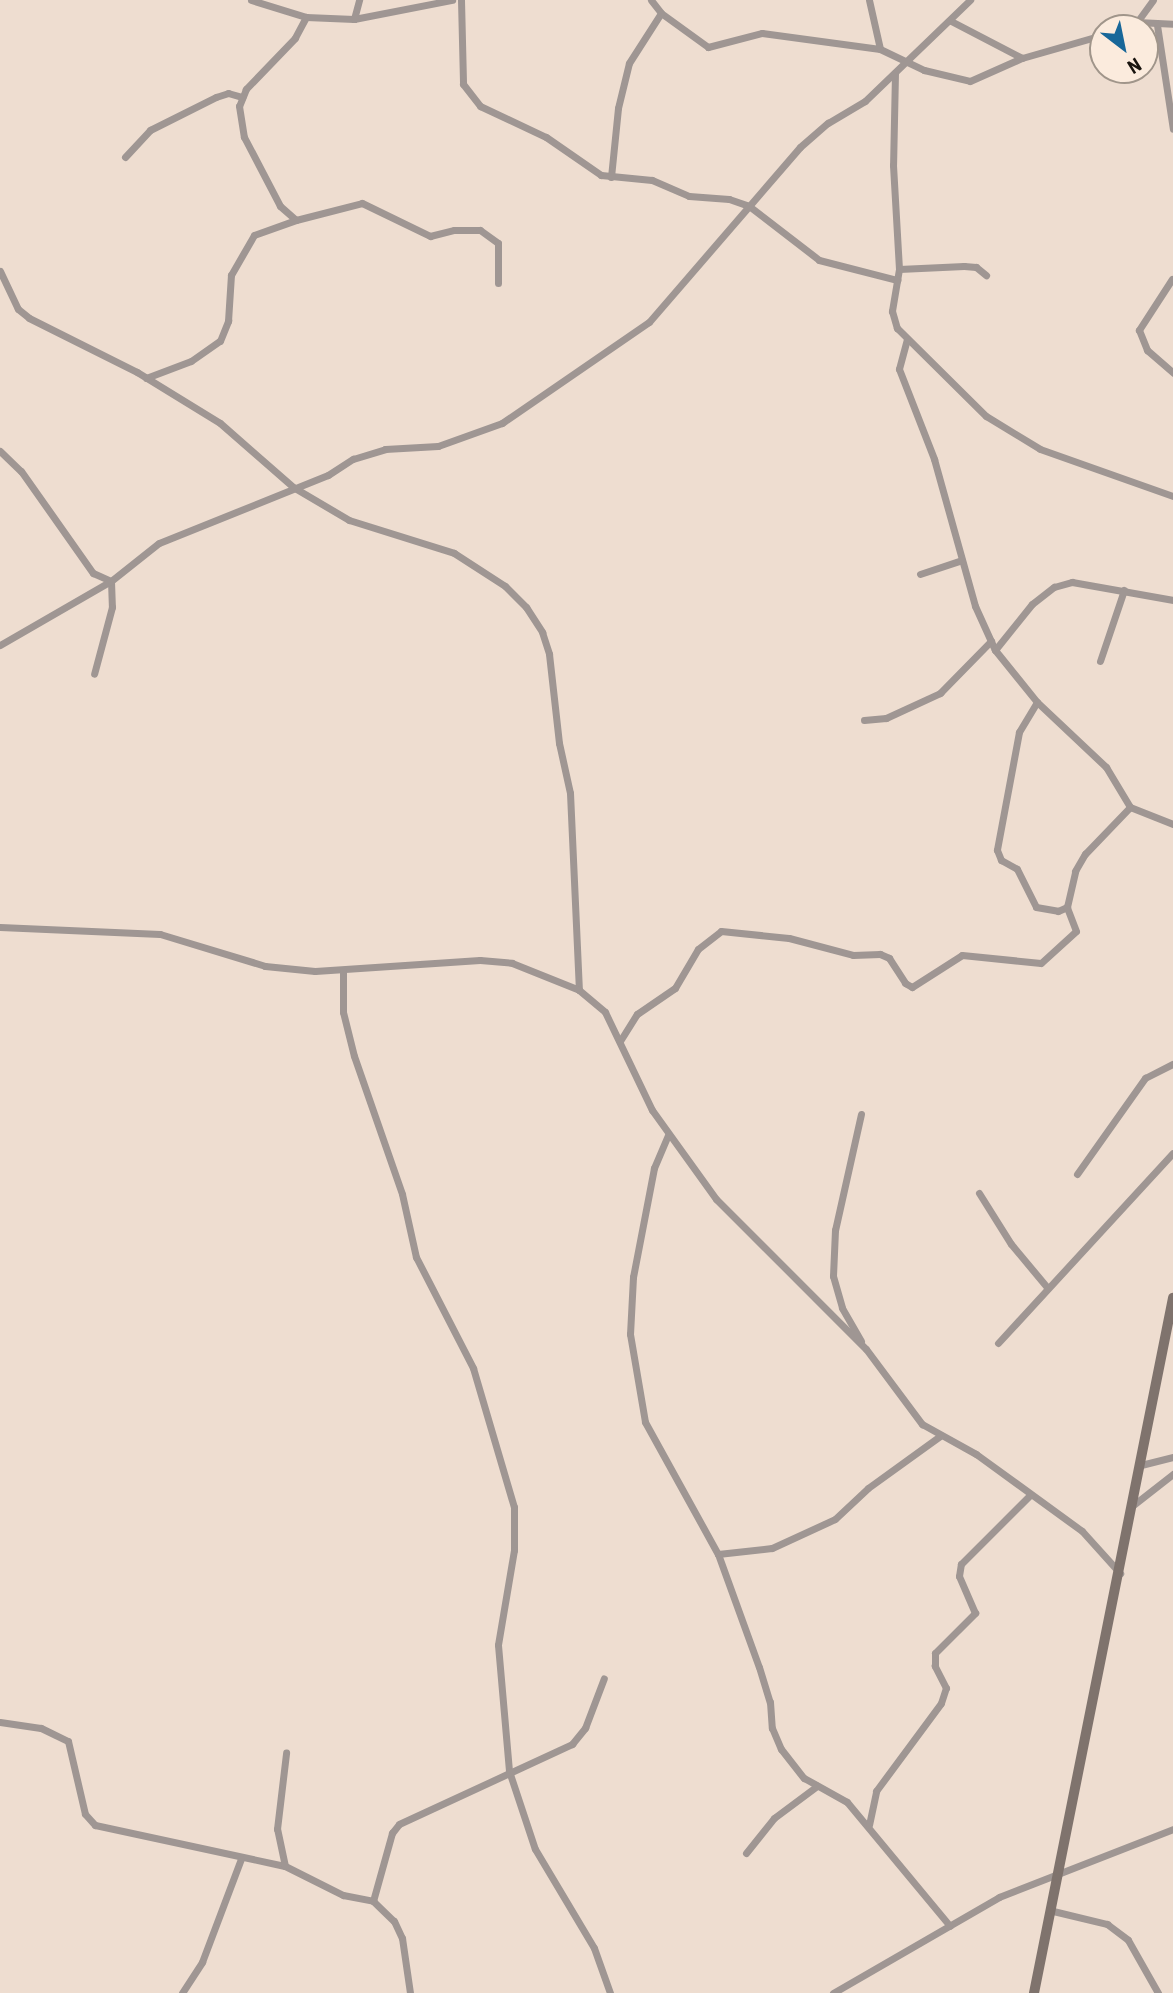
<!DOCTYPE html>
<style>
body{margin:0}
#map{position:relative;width:1173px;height:1993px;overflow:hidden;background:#eeddd0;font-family:"Roboto Condensed",sans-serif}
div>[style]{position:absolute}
.street>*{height:7px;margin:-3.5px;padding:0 3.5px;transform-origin:3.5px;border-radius:3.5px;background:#9f9693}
.secondary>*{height:10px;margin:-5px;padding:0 5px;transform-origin:5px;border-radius:5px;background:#7f736d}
span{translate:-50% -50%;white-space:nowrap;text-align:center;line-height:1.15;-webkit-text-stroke:5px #fbebdd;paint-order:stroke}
.north{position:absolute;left:1089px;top:14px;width:70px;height:70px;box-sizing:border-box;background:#fbebdd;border:2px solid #a0958a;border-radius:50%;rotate:148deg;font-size:19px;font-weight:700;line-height:28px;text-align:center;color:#18130e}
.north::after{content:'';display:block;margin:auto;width:24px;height:32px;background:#186799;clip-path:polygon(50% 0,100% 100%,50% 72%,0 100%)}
</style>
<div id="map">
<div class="street">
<i style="left:251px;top:0;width:58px;rotate:17.2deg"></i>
<i style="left:306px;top:17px;width:48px;rotate:2.4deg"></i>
<i style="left:354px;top:19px;width:100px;rotate:-11deg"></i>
<i style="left:461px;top:0;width:84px;rotate:88.6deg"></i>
<i style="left:463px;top:84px;width:28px;rotate:52deg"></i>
<i style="left:480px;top:106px;width:73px;rotate:25.2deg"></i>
<i style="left:546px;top:137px;width:67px;rotate:34.6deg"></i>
<i style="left:601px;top:175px;width:51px;rotate:5.6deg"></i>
<i style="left:652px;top:180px;width:40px;rotate:23.4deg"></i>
<i style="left:689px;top:196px;width:40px;rotate:4.3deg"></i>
<i style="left:729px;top:199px;width:21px;rotate:19deg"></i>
<i style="left:749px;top:206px;width:88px;rotate:37.6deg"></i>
<i style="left:819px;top:260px;width:81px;rotate:14.4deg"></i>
<i style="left:651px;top:0;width:16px;rotate:52deg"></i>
<i style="left:661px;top:13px;width:58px;rotate:35.9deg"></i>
<i style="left:708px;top:47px;width:56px;rotate:-14.5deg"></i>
<i style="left:762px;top:33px;width:119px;rotate:7.7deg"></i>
<i style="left:880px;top:49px;width:49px;rotate:25.5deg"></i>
<i style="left:924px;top:70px;width:47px;rotate:13.4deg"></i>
<i style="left:970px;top:81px;width:57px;rotate:-23.9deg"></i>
<i style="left:1022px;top:58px;width:84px;rotate:-15.9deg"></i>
<i style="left:869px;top:0;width:50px;rotate:77.3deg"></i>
<i style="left:306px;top:17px;width:24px;rotate:118deg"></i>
<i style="left:295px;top:38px;width:71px;rotate:133.9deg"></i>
<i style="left:246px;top:89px;width:18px;rotate:112deg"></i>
<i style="left:239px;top:106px;width:31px;rotate:81deg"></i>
<i style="left:244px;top:137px;width:78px;rotate:62.4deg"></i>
<i style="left:280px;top:206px;width:21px;rotate:41deg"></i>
<i style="left:296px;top:220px;width:68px;rotate:-14.4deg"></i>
<i style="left:362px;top:203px;width:76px;rotate:25.9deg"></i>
<i style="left:430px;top:236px;width:25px;rotate:-14deg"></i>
<i style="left:454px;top:230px;width:26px"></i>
<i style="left:480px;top:230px;width:22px;rotate:36deg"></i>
<i style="left:498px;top:243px;width:40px;rotate:90deg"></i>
<i style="left:354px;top:19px;width:20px;rotate:-75deg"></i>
<i style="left:951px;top:21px;width:80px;rotate:27.5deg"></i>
<i style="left:1137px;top:22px;width:27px;rotate:-54deg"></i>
<i style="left:1157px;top:25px;width:105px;rotate:81.3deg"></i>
<i style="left:1121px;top:28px;width:17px;rotate:-21deg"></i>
<i style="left:1137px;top:22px;width:36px;rotate:3deg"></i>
<i style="left:895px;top:73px;width:92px;rotate:91.2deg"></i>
<i style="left:893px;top:165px;width:104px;rotate:86.7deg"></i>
<i style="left:899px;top:269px;width:43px;rotate:99.5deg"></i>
<i style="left:892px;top:311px;width:18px;rotate:74deg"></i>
<i style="left:897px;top:328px;width:125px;rotate:44.7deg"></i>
<i style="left:986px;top:416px;width:63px;rotate:31.4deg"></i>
<i style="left:1040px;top:449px;width:141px;rotate:19.5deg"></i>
<i style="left:125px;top:157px;width:37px;rotate:-47deg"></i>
<i style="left:150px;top:130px;width:74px;rotate:-26.6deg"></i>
<i style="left:216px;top:97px;width:13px;rotate:-18deg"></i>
<i style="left:228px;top:93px;width:15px;rotate:16deg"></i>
<i style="left:611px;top:177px;width:69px;rotate:-84.2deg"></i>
<i style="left:618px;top:108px;width:46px;rotate:-76.3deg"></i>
<i style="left:629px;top:63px;width:59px;rotate:-57.4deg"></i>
<i style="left:899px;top:269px;width:65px;rotate:-2.6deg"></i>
<i style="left:964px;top:266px;width:12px;rotate:5deg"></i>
<i style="left:976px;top:267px;width:13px;rotate:39deg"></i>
<i style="left:0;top:271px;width:42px;rotate:64.7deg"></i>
<i style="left:18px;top:309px;width:14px;rotate:39deg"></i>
<i style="left:29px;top:318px;width:121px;rotate:26.6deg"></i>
<i style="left:137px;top:372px;width:97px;rotate:31.6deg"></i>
<i style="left:220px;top:423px;width:97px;rotate:41.2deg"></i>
<i style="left:293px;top:487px;width:65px;rotate:30.5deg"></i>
<i style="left:349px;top:520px;width:110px;rotate:17.4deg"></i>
<i style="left:454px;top:553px;width:61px;rotate:32.9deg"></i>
<i style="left:505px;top:586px;width:30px;rotate:45deg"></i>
<i style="left:526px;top:607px;width:30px;rotate:57deg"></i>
<i style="left:542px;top:632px;width:23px;rotate:72deg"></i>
<i style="left:549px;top:654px;width:90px;rotate:83.6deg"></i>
<i style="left:559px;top:743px;width:51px;rotate:77.6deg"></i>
<i style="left:570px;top:793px;width:197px;rotate:87.4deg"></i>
<i style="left:1172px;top:279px;width:61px;rotate:122.9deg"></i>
<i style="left:1139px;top:330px;width:22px;rotate:68deg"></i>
<i style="left:1147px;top:350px;width:35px;rotate:41deg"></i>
<i style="left:907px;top:339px;width:31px;rotate:105deg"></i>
<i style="left:899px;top:369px;width:97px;rotate:68.7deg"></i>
<i style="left:934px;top:459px;width:153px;rotate:74.4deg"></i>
<i style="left:975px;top:606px;width:48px;rotate:65.6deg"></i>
<i style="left:995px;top:650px;width:67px;rotate:51.1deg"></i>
<i style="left:1037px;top:702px;width:95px;rotate:43.3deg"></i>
<i style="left:1106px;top:767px;width:47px;rotate:59deg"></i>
<i style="left:1130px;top:807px;width:46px;rotate:21.6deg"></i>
<i style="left:146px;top:378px;width:48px;rotate:-20.7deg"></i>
<i style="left:191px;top:361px;width:35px;rotate:-35deg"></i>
<i style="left:220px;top:341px;width:22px;rotate:-68deg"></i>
<i style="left:228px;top:321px;width:46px;rotate:-86.3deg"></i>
<i style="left:231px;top:275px;width:46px;rotate:-60.1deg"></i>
<i style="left:254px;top:235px;width:45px;rotate:-19.7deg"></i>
<i style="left:0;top:451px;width:29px;rotate:44deg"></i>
<i style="left:21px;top:471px;width:125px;rotate:54.8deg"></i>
<i style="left:93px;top:573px;width:20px;rotate:24deg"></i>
<i style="left:111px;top:581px;width:26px;rotate:88deg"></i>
<i style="left:112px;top:607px;width:69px;rotate:105deg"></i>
<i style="left:920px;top:574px;width:44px;rotate:-18.4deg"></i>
<i style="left:0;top:645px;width:128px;rotate:-30deg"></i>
<i style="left:111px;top:581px;width:61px;rotate:-38.4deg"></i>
<i style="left:159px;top:543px;width:182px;rotate:-21.9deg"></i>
<i style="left:328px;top:475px;width:30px;rotate:-33deg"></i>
<i style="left:353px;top:459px;width:34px;rotate:-17deg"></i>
<i style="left:385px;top:449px;width:53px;rotate:-3.2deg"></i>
<i style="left:438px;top:446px;width:68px;rotate:-19.8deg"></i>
<i style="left:502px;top:423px;width:178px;rotate:-34.5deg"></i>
<i style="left:649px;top:322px;width:231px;rotate:-49.2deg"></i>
<i style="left:800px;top:147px;width:37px;rotate:-41deg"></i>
<i style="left:828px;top:123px;width:43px;rotate:-30.7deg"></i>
<i style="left:865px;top:101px;width:146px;rotate:-43.9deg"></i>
<i style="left:995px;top:650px;width:59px;rotate:-51.2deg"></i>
<i style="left:1032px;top:604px;width:28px;rotate:-38deg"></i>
<i style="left:1054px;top:587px;width:19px;rotate:-16deg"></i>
<i style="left:1072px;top:582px;width:103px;rotate:10.1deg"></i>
<i style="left:1100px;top:661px;width:75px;rotate:-71.3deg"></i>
<i style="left:1037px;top:702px;width:35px;rotate:121deg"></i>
<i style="left:1019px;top:732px;width:120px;rotate:100.6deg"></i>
<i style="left:997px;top:850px;width:11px;rotate:68deg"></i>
<i style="left:1001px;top:860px;width:18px;rotate:29deg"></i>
<i style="left:1017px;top:869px;width:42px;rotate:63.4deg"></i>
<i style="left:1036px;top:907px;width:22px;rotate:10deg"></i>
<i style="left:1058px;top:911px;width:10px;rotate:-24deg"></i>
<i style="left:1067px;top:907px;width:37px;rotate:-77deg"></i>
<i style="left:1075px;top:871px;width:20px;rotate:-60deg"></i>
<i style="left:1085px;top:854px;width:65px;rotate:-46.2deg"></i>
<i style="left:864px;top:720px;width:22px;rotate:-5deg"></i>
<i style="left:886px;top:718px;width:60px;rotate:-24.8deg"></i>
<i style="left:940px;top:693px;width:73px;rotate:-45.6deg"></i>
<i style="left:0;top:927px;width:160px;rotate:2.5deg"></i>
<i style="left:160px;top:934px;width:110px;rotate:16.9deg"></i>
<i style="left:265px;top:966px;width:50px;rotate:5.7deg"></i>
<i style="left:315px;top:971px;width:165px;rotate:-3.8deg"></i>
<i style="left:480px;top:960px;width:32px;rotate:5deg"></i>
<i style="left:512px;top:963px;width:72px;rotate:21.9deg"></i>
<i style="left:579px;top:990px;width:34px;rotate:40deg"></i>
<i style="left:605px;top:1012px;width:109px;rotate:64.4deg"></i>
<i style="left:652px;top:1110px;width:110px;rotate:54.3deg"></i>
<i style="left:716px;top:1199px;width:212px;rotate:45deg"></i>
<i style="left:866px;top:1349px;width:94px;rotate:53.3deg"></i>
<i style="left:922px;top:1424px;width:62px;rotate:29.1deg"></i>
<i style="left:976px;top:1454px;width:131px;rotate:36deg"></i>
<i style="left:1082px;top:1531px;width:57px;rotate:47.9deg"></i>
<i style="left:343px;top:971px;width:41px;rotate:90deg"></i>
<i style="left:343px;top:1012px;width:45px;rotate:76deg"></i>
<i style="left:354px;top:1056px;width:146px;rotate:70.8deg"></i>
<i style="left:402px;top:1194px;width:65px;rotate:77.5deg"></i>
<i style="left:416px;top:1257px;width:125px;rotate:62.8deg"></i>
<i style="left:473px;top:1368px;width:145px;rotate:73.6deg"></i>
<i style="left:514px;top:1507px;width:43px;rotate:90deg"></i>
<i style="left:514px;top:1550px;width:96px;rotate:99.6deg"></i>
<i style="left:498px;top:1645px;width:126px;rotate:85deg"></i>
<i style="left:509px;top:1771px;width:82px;rotate:71.6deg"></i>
<i style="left:535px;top:1849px;width:115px;rotate:59.2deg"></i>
<i style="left:594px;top:1948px;width:48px;rotate:70.4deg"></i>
<i style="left:620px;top:1041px;width:32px;rotate:-58deg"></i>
<i style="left:637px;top:1014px;width:46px;rotate:-34.4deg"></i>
<i style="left:675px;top:988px;width:45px;rotate:-59.5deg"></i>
<i style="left:698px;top:949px;width:29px;rotate:-38deg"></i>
<i style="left:721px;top:931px;width:68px;rotate:5.9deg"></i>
<i style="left:789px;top:938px;width:66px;rotate:14.9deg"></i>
<i style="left:853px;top:955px;width:27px;rotate:-2deg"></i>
<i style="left:880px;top:954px;width:10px;rotate:24deg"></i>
<i style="left:889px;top:958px;width:30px;rotate:57deg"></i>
<i style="left:905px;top:983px;width:8px;rotate:30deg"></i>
<i style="left:912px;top:987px;width:59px;rotate:-32.6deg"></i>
<i style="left:962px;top:955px;width:79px;rotate:5.8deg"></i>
<i style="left:1041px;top:963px;width:47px;rotate:-42.4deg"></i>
<i style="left:1076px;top:931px;width:26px;rotate:-111deg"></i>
<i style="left:861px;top:1114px;width:119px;rotate:102.6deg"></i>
<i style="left:835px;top:1230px;width:46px;rotate:92.5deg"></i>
<i style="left:833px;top:1276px;width:33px;rotate:74deg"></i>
<i style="left:842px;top:1308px;width:38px;rotate:60deg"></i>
<i style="left:668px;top:1135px;width:36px;rotate:113deg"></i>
<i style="left:654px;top:1168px;width:111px;rotate:100.9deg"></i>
<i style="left:633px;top:1277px;width:57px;rotate:93deg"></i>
<i style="left:630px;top:1334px;width:89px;rotate:80.3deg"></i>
<i style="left:645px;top:1422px;width:151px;rotate:61.1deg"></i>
<i style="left:718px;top:1554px;width:120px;rotate:70.1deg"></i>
<i style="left:759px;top:1667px;width:37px;rotate:73deg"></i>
<i style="left:770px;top:1702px;width:26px;rotate:86deg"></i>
<i style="left:772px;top:1728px;width:23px;rotate:67deg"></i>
<i style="left:781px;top:1749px;width:37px;rotate:52deg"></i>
<i style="left:804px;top:1778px;width:49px;rotate:29.2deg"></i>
<i style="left:847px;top:1802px;width:161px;rotate:50.3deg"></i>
<i style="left:1077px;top:1174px;width:118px;rotate:-54.7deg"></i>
<i style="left:1145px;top:1078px;width:31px;rotate:-27deg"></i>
<i style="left:979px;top:1193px;width:60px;rotate:57.9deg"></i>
<i style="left:1011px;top:1244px;width:55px;rotate:50.2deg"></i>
<i style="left:998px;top:1343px;width:258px;rotate:-47.4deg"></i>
<i style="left:1141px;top:1465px;width:33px;rotate:-14deg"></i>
<i style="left:1132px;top:1506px;width:52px;rotate:-38deg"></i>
<i style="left:718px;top:1554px;width:54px;rotate:-6.3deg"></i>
<i style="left:772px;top:1548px;width:69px;rotate:-24.7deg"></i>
<i style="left:835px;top:1519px;width:45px;rotate:-43.2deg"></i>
<i style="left:868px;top:1488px;width:89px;rotate:-35.8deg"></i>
<i style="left:0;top:1722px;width:41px;rotate:8.3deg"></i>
<i style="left:41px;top:1728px;width:30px;rotate:26deg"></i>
<i style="left:68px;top:1741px;width:75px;rotate:76.9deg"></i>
<i style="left:85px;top:1814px;width:15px;rotate:48deg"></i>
<i style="left:95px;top:1825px;width:194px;rotate:12.2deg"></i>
<i style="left:285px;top:1866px;width:65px;rotate:26.6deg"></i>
<i style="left:343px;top:1895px;width:31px;rotate:11deg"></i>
<i style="left:373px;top:1901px;width:29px;rotate:44deg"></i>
<i style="left:394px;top:1921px;width:19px;rotate:65deg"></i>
<i style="left:402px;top:1938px;width:56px;rotate:81.7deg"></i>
<i style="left:869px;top:1825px;width:35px;rotate:-78deg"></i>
<i style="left:876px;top:1791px;width:109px;rotate:-53.5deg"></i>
<i style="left:941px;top:1703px;width:16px;rotate:-72deg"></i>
<i style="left:946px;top:1688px;width:25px;rotate:-117deg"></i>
<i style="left:935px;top:1666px;width:13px;rotate:-90deg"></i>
<i style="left:935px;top:1653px;width:57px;rotate:-45deg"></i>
<i style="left:975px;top:1613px;width:40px;rotate:-113.4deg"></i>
<i style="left:959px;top:1576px;width:12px;rotate:-81deg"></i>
<i style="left:961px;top:1564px;width:98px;rotate:-45deg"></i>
<i style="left:746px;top:1853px;width:45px;rotate:-51.3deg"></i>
<i style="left:774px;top:1818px;width:54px;rotate:-36.7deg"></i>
<i style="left:285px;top:1866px;width:38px;rotate:-102deg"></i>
<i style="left:277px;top:1829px;width:77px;rotate:-83.2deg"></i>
<i style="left:373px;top:1901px;width:71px;rotate:-74.4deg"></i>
<i style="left:392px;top:1833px;width:11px;rotate:-52deg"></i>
<i style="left:399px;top:1824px;width:191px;rotate:-24.8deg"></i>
<i style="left:572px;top:1744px;width:21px;rotate:-51deg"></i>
<i style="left:585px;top:1728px;width:53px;rotate:-69.2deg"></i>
<i style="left:1053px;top:1911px;width:56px;rotate:13.5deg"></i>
<i style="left:1107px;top:1924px;width:26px;rotate:37deg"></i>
<i style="left:1128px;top:1940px;width:61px;rotate:60.5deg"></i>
<i style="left:182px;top:1993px;width:37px;rotate:-57deg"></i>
<i style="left:202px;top:1962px;width:110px;rotate:-69.3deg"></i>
<i style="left:833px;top:1993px;width:192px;rotate:-30deg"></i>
<i style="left:999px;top:1897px;width:187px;rotate:-21.3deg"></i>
</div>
<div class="secondary">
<i style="left:1034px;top:1993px;width:709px;rotate:-78.69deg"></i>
</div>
<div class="north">N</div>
</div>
